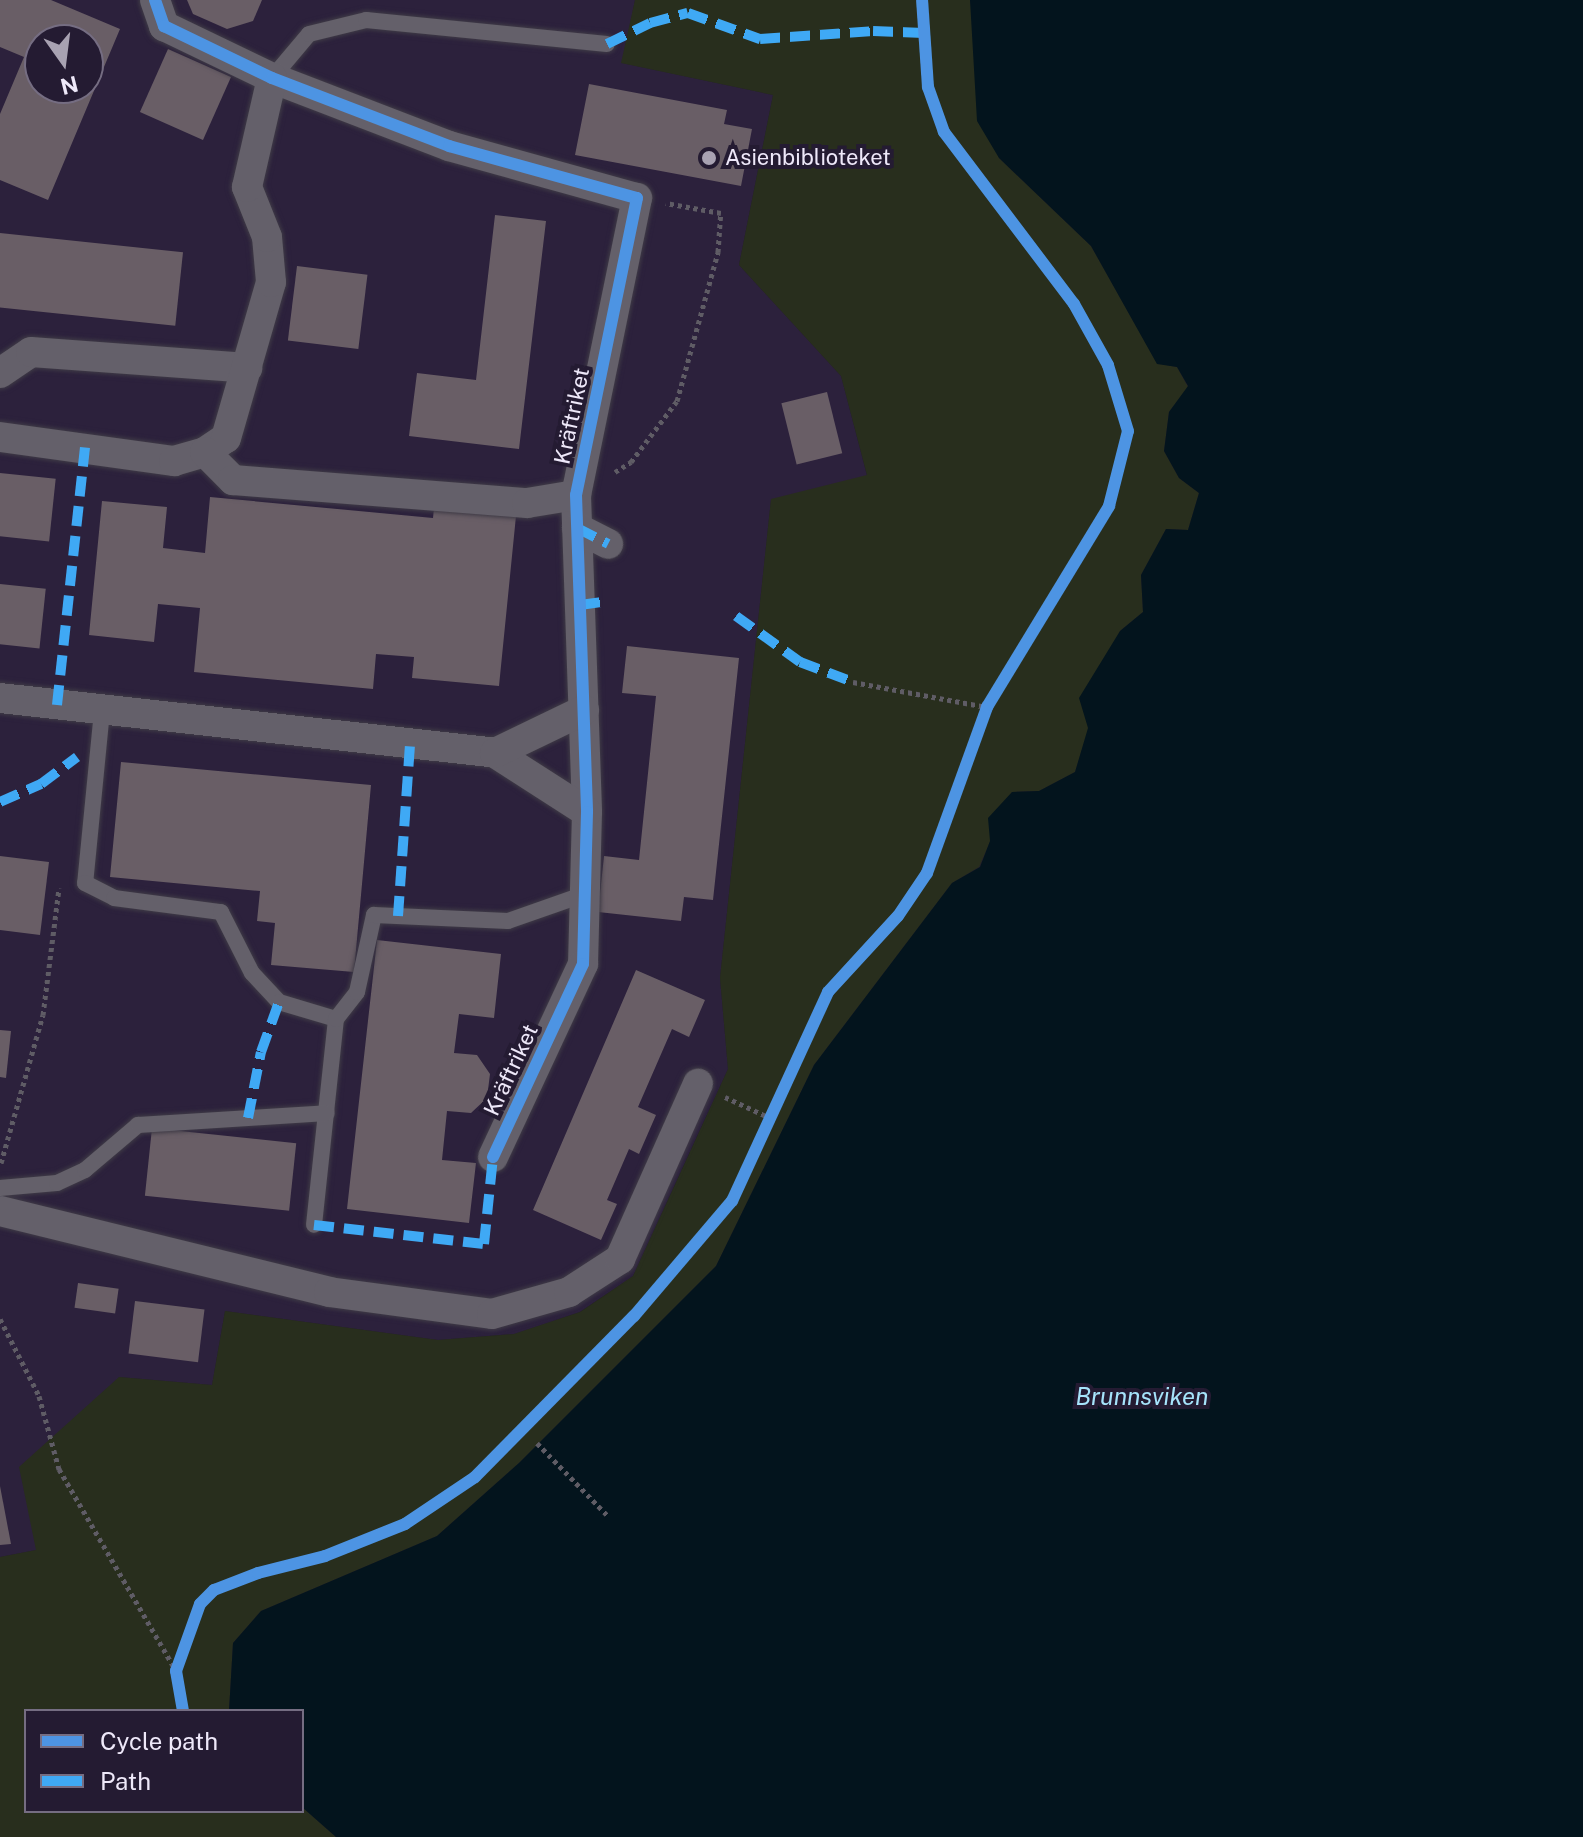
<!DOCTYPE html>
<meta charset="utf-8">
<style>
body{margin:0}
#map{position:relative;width:1583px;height:1837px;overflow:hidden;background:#25202d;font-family:"Public Sans",sans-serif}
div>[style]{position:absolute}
.built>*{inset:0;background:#2c213c}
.green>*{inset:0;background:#282e1d}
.water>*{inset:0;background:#03141d}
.building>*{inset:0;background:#695e66;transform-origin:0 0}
.path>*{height:5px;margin-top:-2.5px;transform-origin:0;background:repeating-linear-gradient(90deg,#5f5c65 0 4px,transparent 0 8px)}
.roads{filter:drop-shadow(0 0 2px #3f3b46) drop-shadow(0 0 2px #3f3b46)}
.lane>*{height:16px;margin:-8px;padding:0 8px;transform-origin:8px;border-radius:8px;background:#64606a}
.street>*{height:30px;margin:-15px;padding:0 15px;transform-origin:15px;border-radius:15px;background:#64606a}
.quiet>*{height:10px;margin-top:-5px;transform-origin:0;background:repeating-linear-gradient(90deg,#3fa9f5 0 20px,transparent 0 30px)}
.cycleway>*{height:12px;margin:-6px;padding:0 6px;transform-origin:6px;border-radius:6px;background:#4d94e3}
.dots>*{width:22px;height:22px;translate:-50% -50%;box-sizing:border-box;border:4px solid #241b32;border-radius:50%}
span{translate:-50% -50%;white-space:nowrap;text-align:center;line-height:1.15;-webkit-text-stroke:8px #241b32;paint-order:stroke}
.poi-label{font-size:22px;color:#eee8f9}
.left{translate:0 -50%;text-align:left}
.street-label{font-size:22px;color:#eee8f9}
.water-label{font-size:24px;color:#a6e4fb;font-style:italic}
.legend{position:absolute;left:24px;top:1709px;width:280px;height:104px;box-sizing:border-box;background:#241b32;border:2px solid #756d82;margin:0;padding:10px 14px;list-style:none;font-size:24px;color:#eee8f9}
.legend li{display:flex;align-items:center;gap:16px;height:40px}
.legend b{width:40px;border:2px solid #756d82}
.north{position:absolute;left:24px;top:24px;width:80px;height:80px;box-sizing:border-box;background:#241b32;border:2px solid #756d82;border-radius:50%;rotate:166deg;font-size:22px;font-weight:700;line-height:32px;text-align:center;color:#eee8f9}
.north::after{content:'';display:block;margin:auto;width:28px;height:36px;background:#a8a2b2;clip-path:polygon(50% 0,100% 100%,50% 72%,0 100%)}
</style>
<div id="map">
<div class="built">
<i style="clip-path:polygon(evenodd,0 0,635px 0,622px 63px,773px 95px,739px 265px,841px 376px,867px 476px,771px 500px,720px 978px,728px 1069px,633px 1276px,580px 1312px,514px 1334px,438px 1340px,225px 1311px,212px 1385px,119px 1377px,36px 1550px,0 1557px,0 0,40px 40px,88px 40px,88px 88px,40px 88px,40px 40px)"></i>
</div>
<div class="green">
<i style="clip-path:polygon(635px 0,970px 0,999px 158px,1091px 246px,1157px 363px,1177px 367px,1188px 387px,1169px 412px,1164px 451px,1179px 478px,1199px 493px,1188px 530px,1166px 529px,1141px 575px,1143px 612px,1120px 631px,1075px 772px,1039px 791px,1012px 792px,979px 867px,952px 883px,814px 1065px,716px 1266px,519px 1463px,437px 1536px,261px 1611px,233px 1643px,229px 1711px,26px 1711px,26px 1811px,302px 1811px,302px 1807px,336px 1837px,0 1837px,0 1557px,36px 1550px,19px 1467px,119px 1377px,212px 1385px,225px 1311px,438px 1340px,514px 1334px,580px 1312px,633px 1276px,728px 1069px,720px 978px,771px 499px,867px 475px,841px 376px,739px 265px,773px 95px,621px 63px)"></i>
</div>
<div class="water">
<i style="clip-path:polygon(970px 0,1583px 0,1583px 1837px,336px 1837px,302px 1807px,302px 1711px,229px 1711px,233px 1643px,261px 1611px,437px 1536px,519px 1463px,716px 1266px,814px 1065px,952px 883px,980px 867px,990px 841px,988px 818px,1012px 792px,1039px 791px,1075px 772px,1088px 728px,1079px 698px,1120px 631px,1143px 612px,1141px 575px,1166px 529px,1188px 530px,1199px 493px,1179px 478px,1164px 451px,1169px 412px,1188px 386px,1177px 367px,1157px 364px,1091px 246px,999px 158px,977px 121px)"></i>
</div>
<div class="building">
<i style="clip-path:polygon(evenodd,0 0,51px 0,120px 29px,48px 200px,0 180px,0 114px,24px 57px,0 47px,0 0,40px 40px,88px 40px,88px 88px,40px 88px,40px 40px)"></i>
<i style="clip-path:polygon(187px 0,262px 0,253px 21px,227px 29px,193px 14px)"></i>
<i style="left:168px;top:49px;width:69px;height:69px;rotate:24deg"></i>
<i style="clip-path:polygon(589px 84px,727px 110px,724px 124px,752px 129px,741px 186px,575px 155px)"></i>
<i style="clip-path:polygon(495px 215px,546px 221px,519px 449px,409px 436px,417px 373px,476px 380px)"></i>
<i style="left:0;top:233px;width:184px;height:74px;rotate:6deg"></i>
<i style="left:297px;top:266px;width:71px;height:75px;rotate:7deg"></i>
<i style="left:827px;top:392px;width:63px;height:47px;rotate:76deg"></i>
<i style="left:0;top:473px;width:56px;height:63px;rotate:6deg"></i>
<i style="clip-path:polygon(210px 497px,433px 518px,434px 508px,516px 516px,499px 686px,412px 678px,414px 657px,376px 654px,373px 689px,194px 672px,200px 608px,158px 604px,154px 642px,89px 635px,102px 501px,167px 507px,163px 548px,205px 553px)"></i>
<i style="left:0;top:584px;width:46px;height:60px;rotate:6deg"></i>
<i style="clip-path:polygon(627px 646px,739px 658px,713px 900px,684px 897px,681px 921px,598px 912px,604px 856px,639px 860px,656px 696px,622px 693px)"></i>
<i style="clip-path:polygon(121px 762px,371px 785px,354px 972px,271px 965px,275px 923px,257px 921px,260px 891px,110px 877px)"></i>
<i style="clip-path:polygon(0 856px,49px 862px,40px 935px,0 930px)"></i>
<i style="clip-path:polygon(377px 940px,501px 954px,494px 1018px,459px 1014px,454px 1053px,477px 1055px,490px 1074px,487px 1098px,471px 1113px,447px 1111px,442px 1160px,476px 1163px,469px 1223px,347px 1209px)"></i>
<i style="clip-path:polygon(636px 970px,705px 1000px,689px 1037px,672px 1029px,638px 1107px,656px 1115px,639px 1154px,629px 1149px,607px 1200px,617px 1204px,601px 1240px,533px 1210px)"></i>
<i style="clip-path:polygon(0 1030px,11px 1031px,6px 1078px,0 1077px)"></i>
<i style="left:152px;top:1128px;width:145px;height:68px;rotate:6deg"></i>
<i style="left:78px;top:1283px;width:41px;height:25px;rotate:8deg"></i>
<i style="left:135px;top:1301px;width:70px;height:53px;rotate:7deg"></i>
<i style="clip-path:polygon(0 1486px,11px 1544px,0 1545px)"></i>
</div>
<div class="path">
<i style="left:615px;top:472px;width:19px;rotate:-32deg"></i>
<i style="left:631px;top:462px;width:76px;rotate:-53deg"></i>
<i style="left:677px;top:401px;width:155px;rotate:-74.6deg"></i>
<i style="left:718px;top:252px;width:39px;rotate:-86deg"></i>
<i style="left:721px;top:213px;width:56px;rotate:-169.7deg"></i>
<i style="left:853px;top:682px;width:136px;rotate:10.6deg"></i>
<i style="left:725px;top:1097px;width:47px;rotate:24.9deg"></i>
<i style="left:1px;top:1163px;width:154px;rotate:-74.2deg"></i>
<i style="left:43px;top:1015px;width:128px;rotate:-82.8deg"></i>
<i style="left:0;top:1319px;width:86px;rotate:63.1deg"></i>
<i style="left:39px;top:1396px;width:76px;rotate:74.7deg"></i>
<i style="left:59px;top:1469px;width:233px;rotate:59.9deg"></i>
<i style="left:537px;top:1443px;width:102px;rotate:45.8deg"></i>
</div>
<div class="roads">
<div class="lane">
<i style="left:272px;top:78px;width:57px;rotate:-49.9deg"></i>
<i style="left:309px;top:34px;width:59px;rotate:-13.8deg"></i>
<i style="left:366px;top:20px;width:242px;rotate:5.7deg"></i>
<i style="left:102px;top:711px;width:173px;rotate:95.6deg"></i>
<i style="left:85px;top:883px;width:33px;rotate:27deg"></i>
<i style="left:114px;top:898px;width:108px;rotate:7.5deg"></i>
<i style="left:221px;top:912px;width:68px;rotate:63.1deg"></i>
<i style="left:252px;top:973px;width:40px;rotate:47deg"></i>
<i style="left:279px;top:1002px;width:59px;rotate:16.6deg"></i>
<i style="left:336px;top:1019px;width:207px;rotate:96.1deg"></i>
<i style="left:336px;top:1019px;width:34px;rotate:-52deg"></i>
<i style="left:357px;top:992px;width:79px;rotate:-77.6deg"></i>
<i style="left:374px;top:915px;width:134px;rotate:2.6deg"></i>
<i style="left:508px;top:921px;width:82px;rotate:-19.3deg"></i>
<i style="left:0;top:1188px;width:57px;rotate:-5deg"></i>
<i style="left:57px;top:1183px;width:31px;rotate:-25deg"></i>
<i style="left:85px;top:1170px;width:70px;rotate:-40.3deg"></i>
<i style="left:138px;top:1125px;width:189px;rotate:-3.6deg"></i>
</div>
<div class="street">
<i style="left:155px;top:0;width:28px;rotate:71deg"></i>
<i style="left:164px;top:26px;width:120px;rotate:25.7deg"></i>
<i style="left:272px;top:78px;width:190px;rotate:21deg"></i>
<i style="left:449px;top:146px;width:195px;rotate:15.5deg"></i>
<i style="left:637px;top:198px;width:303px;rotate:101.6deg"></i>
<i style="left:576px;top:495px;width:317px;rotate:88deg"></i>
<i style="left:587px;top:812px;width:152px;rotate:91.5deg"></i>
<i style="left:583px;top:964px;width:213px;rotate:115deg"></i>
<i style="left:0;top:373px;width:37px;rotate:-34deg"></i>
<i style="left:31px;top:352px;width:217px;rotate:4.2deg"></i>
<i style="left:0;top:437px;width:176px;rotate:7.9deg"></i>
<i style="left:174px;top:461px;width:32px;rotate:-16deg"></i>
<i style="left:205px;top:452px;width:25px;rotate:-34deg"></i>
<i style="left:226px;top:438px;width:162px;rotate:-73.9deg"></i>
<i style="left:271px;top:282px;width:45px;rotate:-95.1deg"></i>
<i style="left:267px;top:237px;width:54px;rotate:-111.8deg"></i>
<i style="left:247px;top:187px;width:112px;rotate:-77.1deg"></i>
<i style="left:205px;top:452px;width:40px;rotate:45deg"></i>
<i style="left:233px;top:480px;width:295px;rotate:4.5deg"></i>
<i style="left:527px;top:503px;width:50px;rotate:-9.3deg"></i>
<i style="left:577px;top:528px;width:35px;rotate:27deg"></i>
<i style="left:0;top:698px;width:498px;rotate:6.3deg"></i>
<i style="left:495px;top:753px;width:109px;rotate:32.7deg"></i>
<i style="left:495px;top:753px;width:99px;rotate:-25.8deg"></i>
<i style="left:0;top:1211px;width:339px;rotate:13.8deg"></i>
<i style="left:329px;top:1292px;width:164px;rotate:7.7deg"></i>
<i style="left:492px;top:1314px;width:80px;rotate:-15.9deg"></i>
<i style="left:569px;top:1292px;width:61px;rotate:-32.9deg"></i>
<i style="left:620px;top:1259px;width:192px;rotate:-66deg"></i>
</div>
</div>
<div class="quiet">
<i style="left:607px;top:44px;width:48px;rotate:-26deg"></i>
<i style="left:650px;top:23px;width:39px;rotate:-15deg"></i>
<i style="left:688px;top:13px;width:77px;rotate:19.9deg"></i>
<i style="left:760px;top:39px;width:113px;rotate:-4deg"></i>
<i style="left:873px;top:31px;width:51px;rotate:2.2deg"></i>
<i style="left:577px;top:528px;width:35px;rotate:27deg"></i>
<i style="left:580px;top:605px;width:21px;rotate:-8deg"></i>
<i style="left:736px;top:616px;width:79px;rotate:35.7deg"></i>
<i style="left:800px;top:662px;width:57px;rotate:20.7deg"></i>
<i style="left:57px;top:705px;width:259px;rotate:-83.8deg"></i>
<i style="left:0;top:802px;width:45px;rotate:-23.7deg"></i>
<i style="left:41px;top:784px;width:45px;rotate:-36.9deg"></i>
<i style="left:398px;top:916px;width:172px;rotate:-86deg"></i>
<i style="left:248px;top:1118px;width:67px;rotate:-78.9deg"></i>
<i style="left:261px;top:1052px;width:53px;rotate:-70.2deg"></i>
<i style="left:314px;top:1225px;width:171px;rotate:6.4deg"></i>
<i style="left:484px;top:1244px;width:87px;rotate:-84.1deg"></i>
</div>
<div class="cycleway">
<i style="left:155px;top:0;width:28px;rotate:71deg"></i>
<i style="left:164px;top:26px;width:120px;rotate:25.7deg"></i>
<i style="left:272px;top:78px;width:190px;rotate:21deg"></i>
<i style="left:449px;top:146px;width:195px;rotate:15.5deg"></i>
<i style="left:637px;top:198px;width:303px;rotate:101.6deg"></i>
<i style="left:576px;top:495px;width:317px;rotate:88deg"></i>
<i style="left:587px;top:812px;width:152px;rotate:91.5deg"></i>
<i style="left:583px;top:964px;width:213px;rotate:115deg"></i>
<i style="left:183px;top:1711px;width:41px;rotate:-99.9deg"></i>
<i style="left:176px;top:1671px;width:71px;rotate:-70.3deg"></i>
<i style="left:200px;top:1604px;width:20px;rotate:-45deg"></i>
<i style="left:214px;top:1590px;width:47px;rotate:-21.1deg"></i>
<i style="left:258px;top:1573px;width:69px;rotate:-14.2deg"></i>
<i style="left:325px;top:1556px;width:86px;rotate:-21.8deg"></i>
<i style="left:405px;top:1524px;width:84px;rotate:-33.9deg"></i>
<i style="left:475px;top:1477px;width:226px;rotate:-45.4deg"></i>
<i style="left:634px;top:1316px;width:151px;rotate:-49.6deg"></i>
<i style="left:732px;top:1201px;width:230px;rotate:-65.3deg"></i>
<i style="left:828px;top:992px;width:103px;rotate:-47.4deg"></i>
<i style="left:898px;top:916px;width:52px;rotate:-56deg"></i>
<i style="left:927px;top:873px;width:177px;rotate:-70.1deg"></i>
<i style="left:987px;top:707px;width:235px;rotate:-58.7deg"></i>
<i style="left:1109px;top:506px;width:77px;rotate:-75.8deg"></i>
<i style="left:1128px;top:431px;width:69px;rotate:-106.9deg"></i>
<i style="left:1108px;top:365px;width:70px;rotate:-119.1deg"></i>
<i style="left:1074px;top:304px;width:216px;rotate:-127.1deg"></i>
<i style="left:944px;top:132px;width:48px;rotate:-109.6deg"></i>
<i style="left:928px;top:87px;width:87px;rotate:-93.9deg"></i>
</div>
<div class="dots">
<i style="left:709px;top:158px;background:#a8a2b2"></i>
</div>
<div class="poi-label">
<span class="left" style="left:725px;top:158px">Asienbiblioteket</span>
</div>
<div class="street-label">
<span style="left:572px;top:416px;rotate:-78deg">Kräftriket</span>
<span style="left:511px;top:1070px;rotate:-65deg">Kräftriket</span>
</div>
<div class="water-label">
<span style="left:1142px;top:1397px">Brunnsviken</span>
</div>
<ul class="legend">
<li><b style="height:10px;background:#4d94e3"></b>Cycle path</li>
<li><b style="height:10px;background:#3fa9f5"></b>Path</li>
</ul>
<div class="north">N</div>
</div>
